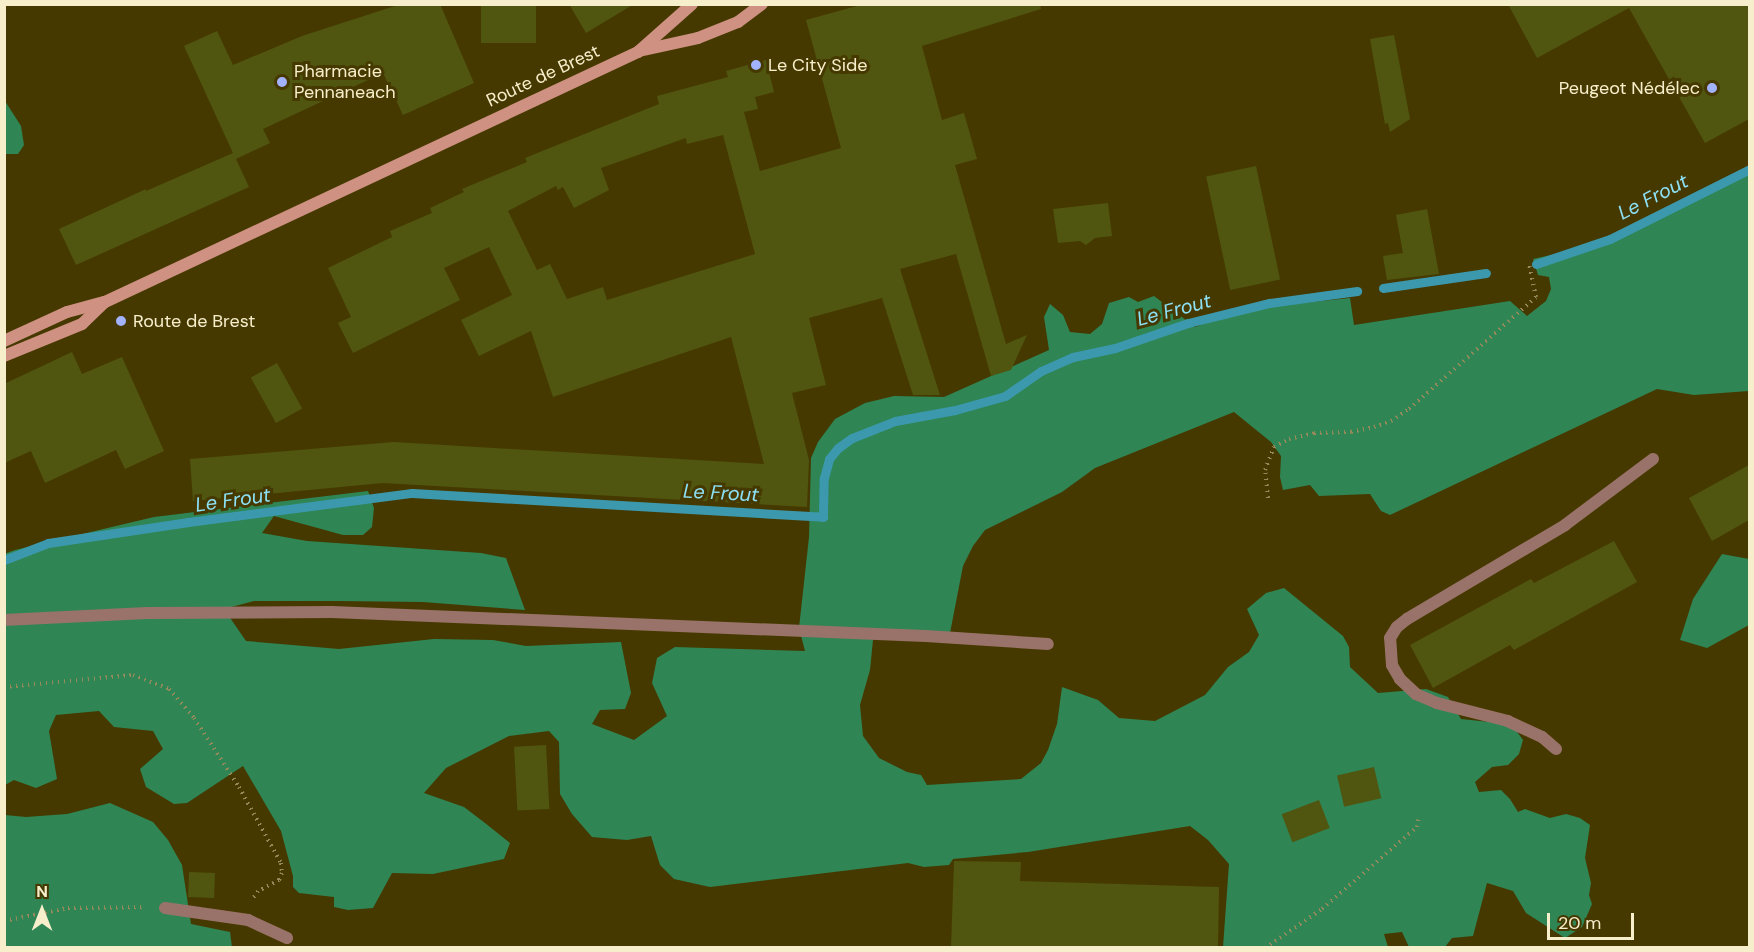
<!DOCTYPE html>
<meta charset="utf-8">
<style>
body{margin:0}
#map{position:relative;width:1754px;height:952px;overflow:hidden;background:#463900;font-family:"DM Sans",sans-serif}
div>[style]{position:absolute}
.forest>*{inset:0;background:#2f8554}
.stream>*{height:9px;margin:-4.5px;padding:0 4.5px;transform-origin:4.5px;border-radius:4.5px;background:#3c99ad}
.building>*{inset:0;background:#50560f;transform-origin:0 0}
.path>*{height:4px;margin-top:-2px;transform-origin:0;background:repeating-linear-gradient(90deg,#958a5b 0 1.5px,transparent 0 6px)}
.lane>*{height:12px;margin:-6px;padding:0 6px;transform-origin:6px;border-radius:6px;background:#997369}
.street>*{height:12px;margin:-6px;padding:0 6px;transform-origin:6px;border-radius:6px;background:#997369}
.secondary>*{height:12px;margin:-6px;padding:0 6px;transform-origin:6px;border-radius:6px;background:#ce9182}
.dots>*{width:16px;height:16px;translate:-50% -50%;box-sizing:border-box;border:3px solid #463900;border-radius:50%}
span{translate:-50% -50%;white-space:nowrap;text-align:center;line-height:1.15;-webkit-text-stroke:6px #463900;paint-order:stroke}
.poi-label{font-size:18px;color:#f7eecc}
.left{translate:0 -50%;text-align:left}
.right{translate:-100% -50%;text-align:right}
.street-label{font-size:18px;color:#f7eecc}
.water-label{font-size:20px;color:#8de1f6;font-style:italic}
.frame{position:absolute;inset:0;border:6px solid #f7eecc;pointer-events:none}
.north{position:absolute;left:12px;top:880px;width:60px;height:60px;-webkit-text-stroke:4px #463900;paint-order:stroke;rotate:0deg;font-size:16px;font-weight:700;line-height:24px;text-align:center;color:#f7eecc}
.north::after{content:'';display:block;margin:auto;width:21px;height:27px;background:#f7eecc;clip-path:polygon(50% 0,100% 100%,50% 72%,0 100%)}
.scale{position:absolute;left:1547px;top:913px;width:87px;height:27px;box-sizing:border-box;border:3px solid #f7eecc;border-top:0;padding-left:8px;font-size:18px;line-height:21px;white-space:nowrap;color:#f7eecc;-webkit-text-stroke:4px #463900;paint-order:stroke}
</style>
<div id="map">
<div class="forest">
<i style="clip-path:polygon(5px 101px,21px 126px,24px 145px,18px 154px,5px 154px)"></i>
<i style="clip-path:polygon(1749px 173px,1749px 391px,1694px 395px,1657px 389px,1390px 515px,1381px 511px,1370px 494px,1319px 496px,1310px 485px,1283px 490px,1280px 477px,1281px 456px,1271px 442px,1234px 412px,1095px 468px,1062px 492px,985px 530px,973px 546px,963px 566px,950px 633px,874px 630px,870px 670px,860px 705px,863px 736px,879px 758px,907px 772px,921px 775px,927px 785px,1021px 779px,1041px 763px,1048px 750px,1057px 724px,1062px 687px,1098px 700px,1119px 718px,1155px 721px,1205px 695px,1228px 667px,1249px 652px,1259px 635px,1247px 609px,1266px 593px,1284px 588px,1343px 636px,1349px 647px,1350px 667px,1378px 693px,1426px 689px,1448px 697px,1461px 719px,1499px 723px,1515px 729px,1523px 740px,1519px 754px,1508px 765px,1492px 767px,1475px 782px,1479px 792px,1501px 790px,1510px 799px,1518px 812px,1525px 809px,1550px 818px,1566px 814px,1580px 818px,1590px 825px,1585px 858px,1591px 883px,1589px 895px,1592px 904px,1582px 927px,1565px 938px,1526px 913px,1513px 891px,1487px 883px,1473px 936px,1452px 938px,1445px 947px,1409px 947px,1402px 932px,1384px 934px,1388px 947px,1223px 947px,1229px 864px,1208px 840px,1190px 826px,1028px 852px,953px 859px,949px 865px,924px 867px,908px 863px,710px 887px,674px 879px,660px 865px,651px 836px,627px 840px,592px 837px,572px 814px,560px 794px,559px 742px,549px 731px,509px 736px,446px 768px,424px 793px,464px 807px,485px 823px,510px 843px,504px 859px,433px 874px,392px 873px,373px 908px,348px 910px,334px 907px,334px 897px,299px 893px,293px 887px,293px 876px,281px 831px,243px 766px,187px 803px,174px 804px,146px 787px,140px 769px,163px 749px,153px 731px,114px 727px,99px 711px,56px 715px,49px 731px,57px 779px,36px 788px,14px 780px,5px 785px,4px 554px,15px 550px,154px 517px,368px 491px,374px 508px,372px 527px,363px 535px,343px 535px,274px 516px,262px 533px,307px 541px,481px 553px,506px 558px,525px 610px,423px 602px,337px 601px,254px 601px,224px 609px,246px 641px,339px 649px,434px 639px,493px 640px,526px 646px,621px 642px,631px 693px,625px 709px,600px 710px,592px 724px,634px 740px,667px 716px,652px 683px,657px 658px,675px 647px,805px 651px,799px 628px,809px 537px,811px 458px,818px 442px,835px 419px,865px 403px,894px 396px,944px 397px,1049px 350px,1044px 317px,1050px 304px,1063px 315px,1070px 332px,1090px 334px,1102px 324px,1109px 303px,1129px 297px,1138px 302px,1154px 296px,1195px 327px,1225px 316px,1265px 307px,1350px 298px,1354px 325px,1510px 301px,1527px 316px,1546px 301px,1551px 289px,1549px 277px,1538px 275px,1533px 259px,1610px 242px)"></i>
<i style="clip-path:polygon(1722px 554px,1749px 559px,1749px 625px,1707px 648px,1680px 640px,1693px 599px)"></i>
<i style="clip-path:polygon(110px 803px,153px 822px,168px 840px,182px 865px,191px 924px,230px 932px,232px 947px,5px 948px,5px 815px,26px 817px,67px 814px)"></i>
</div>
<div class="stream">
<i style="left:1536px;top:264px;width:78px;rotate:-18.7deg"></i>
<i style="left:1610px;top:239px;width:157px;rotate:-26.6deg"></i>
<i style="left:1383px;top:288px;width:104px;rotate:-8.3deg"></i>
<i style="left:4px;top:560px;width:47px;rotate:-21.1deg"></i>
<i style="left:48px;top:543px;width:142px;rotate:-8.5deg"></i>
<i style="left:188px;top:522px;width:226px;rotate:-7.4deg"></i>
<i style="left:412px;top:493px;width:412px;rotate:3.3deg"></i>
<i style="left:823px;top:517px;width:39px;rotate:-89deg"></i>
<i style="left:824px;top:478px;width:20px;rotate:-75deg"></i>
<i style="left:829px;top:459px;width:14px;rotate:-51deg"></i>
<i style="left:838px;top:448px;width:17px;rotate:-36deg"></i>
<i style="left:852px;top:438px;width:46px;rotate:-21.6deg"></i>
<i style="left:895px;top:421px;width:61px;rotate:-10.4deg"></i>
<i style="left:955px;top:410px;width:52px;rotate:-15.6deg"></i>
<i style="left:1005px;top:396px;width:44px;rotate:-34.8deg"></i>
<i style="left:1041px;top:371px;width:35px;rotate:-24deg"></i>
<i style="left:1073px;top:357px;width:43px;rotate:-12.1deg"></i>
<i style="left:1115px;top:348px;width:77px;rotate:-18.9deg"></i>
<i style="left:1188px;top:323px;width:83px;rotate:-13.9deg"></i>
<i style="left:1269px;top:303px;width:89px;rotate:-7.8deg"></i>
</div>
<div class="building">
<i style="clip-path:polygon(401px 4px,440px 4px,474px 83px,403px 115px,383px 73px,263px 129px,270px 143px,236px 159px,249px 187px,76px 265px,59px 229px,146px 189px,146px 191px,233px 153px,184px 46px,217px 31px,233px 65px,302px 36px)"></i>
<i style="left:481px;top:4px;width:55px;height:39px"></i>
<i style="clip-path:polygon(569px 4px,634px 4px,586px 33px)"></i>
<i style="clip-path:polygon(evenodd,864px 4px,1040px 4px,1041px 9px,922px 46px,942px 120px,964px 113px,977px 159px,955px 165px,1006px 344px,1027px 335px,1011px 370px,991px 376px,956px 254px,900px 269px,940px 395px,913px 395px,882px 298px,809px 318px,826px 385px,792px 393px,809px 460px,807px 507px,383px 483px,193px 501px,190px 459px,394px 442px,764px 464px,731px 337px,553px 397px,531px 331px,479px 356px,461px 320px,512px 295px,489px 247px,444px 268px,460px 300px,353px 353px,338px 323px,351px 317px,328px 268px,392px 237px,390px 231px,432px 213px,430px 208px,464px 192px,462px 189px,527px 162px,525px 158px,659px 104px,657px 96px,728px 77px,726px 71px,766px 60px,774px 92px,755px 97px,758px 109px,744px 112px,760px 171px,841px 148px,806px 20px,864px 4px,723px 135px,755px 254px,607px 300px,603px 287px,567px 299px,550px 264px,537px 270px,508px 211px,556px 186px,558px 190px,563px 187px,574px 208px,609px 190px,601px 168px,686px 138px,687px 144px,723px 135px)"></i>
<i style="clip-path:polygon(1508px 4px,1749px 4px,1749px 119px,1705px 143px,1629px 8px,1537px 58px)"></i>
<i style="clip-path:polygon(1394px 35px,1410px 119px,1390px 132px,1388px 123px,1385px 124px,1370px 39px)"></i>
<i style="left:1256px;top:166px;width:116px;height:51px;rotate:78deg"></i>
<i style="clip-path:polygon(1108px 203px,1112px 236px,1095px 238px,1086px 245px,1080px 241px,1058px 243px,1053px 209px)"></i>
<i style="clip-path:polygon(1427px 209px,1439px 274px,1387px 280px,1383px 256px,1403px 253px,1396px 215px)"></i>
<i style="clip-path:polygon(72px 352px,82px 374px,122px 357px,164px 451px,125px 469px,116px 450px,45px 483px,31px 451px,4px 463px,4px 384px)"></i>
<i style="left:277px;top:363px;width:52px;height:30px;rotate:61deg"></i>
<i style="clip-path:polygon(1749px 465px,1749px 520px,1712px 541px,1689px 498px)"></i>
<i style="clip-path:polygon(1614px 541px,1637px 582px,1514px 650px,1510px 645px,1433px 688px,1410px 645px,1531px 579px,1534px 583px)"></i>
<i style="left:546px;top:745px;width:64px;height:32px;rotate:87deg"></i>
<i style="left:1374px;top:767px;width:32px;height:38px;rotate:77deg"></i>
<i style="left:1319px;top:800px;width:30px;height:40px;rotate:69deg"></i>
<i style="clip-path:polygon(954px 861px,1021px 862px,1020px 881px,1219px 887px,1218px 948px,951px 948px)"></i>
<i style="left:189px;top:872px;width:26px;height:25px;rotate:2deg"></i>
</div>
<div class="path">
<i style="left:1268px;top:498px;width:28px;rotate:-96deg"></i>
<i style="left:1265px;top:470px;width:25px;rotate:-69deg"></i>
<i style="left:1274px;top:447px;width:17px;rotate:-28deg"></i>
<i style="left:1289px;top:439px;width:26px;rotate:-13deg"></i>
<i style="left:1314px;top:433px;width:37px;rotate:-2deg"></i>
<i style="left:1351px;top:432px;width:24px;rotate:-12deg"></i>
<i style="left:1374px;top:427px;width:18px;rotate:-19deg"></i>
<i style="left:1391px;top:421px;width:22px;rotate:-34deg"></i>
<i style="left:1409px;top:409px;width:169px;rotate:-41.4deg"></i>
<i style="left:1536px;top:297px;width:33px;rotate:-102deg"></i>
<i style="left:4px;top:687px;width:130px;rotate:-5.3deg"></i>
<i style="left:133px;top:675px;width:39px;rotate:21deg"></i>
<i style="left:169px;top:689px;width:38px;rotate:49deg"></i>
<i style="left:194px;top:718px;width:82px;rotate:56.9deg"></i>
<i style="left:239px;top:787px;width:87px;rotate:61.1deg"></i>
<i style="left:281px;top:863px;width:10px;rotate:84deg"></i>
<i style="left:282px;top:873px;width:8px;rotate:113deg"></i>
<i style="left:279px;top:880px;width:24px;rotate:152deg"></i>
<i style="left:258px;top:891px;width:11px;rotate:124deg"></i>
<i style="left:4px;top:921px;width:65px;rotate:-11.5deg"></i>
<i style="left:68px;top:908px;width:78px;rotate:-0.7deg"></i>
<i style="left:1265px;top:948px;width:69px;rotate:-34.4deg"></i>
<i style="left:1322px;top:909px;width:125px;rotate:-40.8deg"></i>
<i style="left:1417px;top:827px;width:10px;rotate:-79deg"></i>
</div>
<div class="lane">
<i style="left:1556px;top:749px;width:18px;rotate:-139deg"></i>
<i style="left:1542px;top:737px;width:38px;rotate:-155deg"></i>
<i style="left:1508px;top:721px;width:73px;rotate:-165.8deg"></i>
<i style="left:1437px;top:703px;width:23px;rotate:-157deg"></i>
<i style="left:1416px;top:694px;width:22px;rotate:-137deg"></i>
<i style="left:1400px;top:679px;width:16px;rotate:-120deg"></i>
<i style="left:1392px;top:665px;width:27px;rotate:-94deg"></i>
<i style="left:1390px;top:638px;width:13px;rotate:-58deg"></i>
<i style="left:1397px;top:627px;width:13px;rotate:-39deg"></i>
<i style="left:1407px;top:619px;width:184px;rotate:-30.7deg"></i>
<i style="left:1565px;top:525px;width:110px;rotate:-36.9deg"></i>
<i style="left:165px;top:908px;width:84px;rotate:8.2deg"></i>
<i style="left:248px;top:920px;width:43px;rotate:24.8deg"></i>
</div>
<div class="street">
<i style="left:4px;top:620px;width:143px;rotate:-2.8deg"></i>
<i style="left:147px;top:613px;width:185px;rotate:-0.3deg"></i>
<i style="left:332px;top:612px;width:594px;rotate:2.31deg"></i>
<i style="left:926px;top:636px;width:122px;rotate:3.8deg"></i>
</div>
<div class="secondary">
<i style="left:639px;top:51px;width:60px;rotate:-12.4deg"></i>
<i style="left:698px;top:38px;width:43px;rotate:-21.8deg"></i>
<i style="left:738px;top:22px;width:30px;rotate:-37deg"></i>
<i style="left:4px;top:341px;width:69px;rotate:-24.7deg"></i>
<i style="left:67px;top:312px;width:39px;rotate:-15deg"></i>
<i style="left:105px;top:302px;width:589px;rotate:-25.13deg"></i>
<i style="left:638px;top:52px;width:72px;rotate:-41.6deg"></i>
<i style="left:4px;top:356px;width:84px;rotate:-22.3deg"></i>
<i style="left:82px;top:324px;width:32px;rotate:-44deg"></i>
</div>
<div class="dots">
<i style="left:756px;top:65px;background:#a3b2fd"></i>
<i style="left:282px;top:82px;background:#a3b2fd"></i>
<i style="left:1712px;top:88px;background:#a3b2fd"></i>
<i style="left:121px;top:321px;background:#a3b2fd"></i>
</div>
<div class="poi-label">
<span class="left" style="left:768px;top:65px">Le City Side</span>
<span class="left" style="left:294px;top:82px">Pharmacie<br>Pennaneach</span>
<span class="right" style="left:1700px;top:88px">Peugeot Nédélec</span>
<span class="left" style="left:133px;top:321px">Route de Brest</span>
</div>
<div class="street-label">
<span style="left:543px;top:76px;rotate:-25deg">Route de Brest</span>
</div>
<div class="water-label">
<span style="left:1653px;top:197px;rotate:-27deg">Le Frout</span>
<span style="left:1174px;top:310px;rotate:-15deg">Le Frout</span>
<span style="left:721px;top:493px;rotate:3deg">Le Frout</span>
<span style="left:233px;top:500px;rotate:-8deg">Le Frout</span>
</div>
<div class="frame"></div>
<div class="north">N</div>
<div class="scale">20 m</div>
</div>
